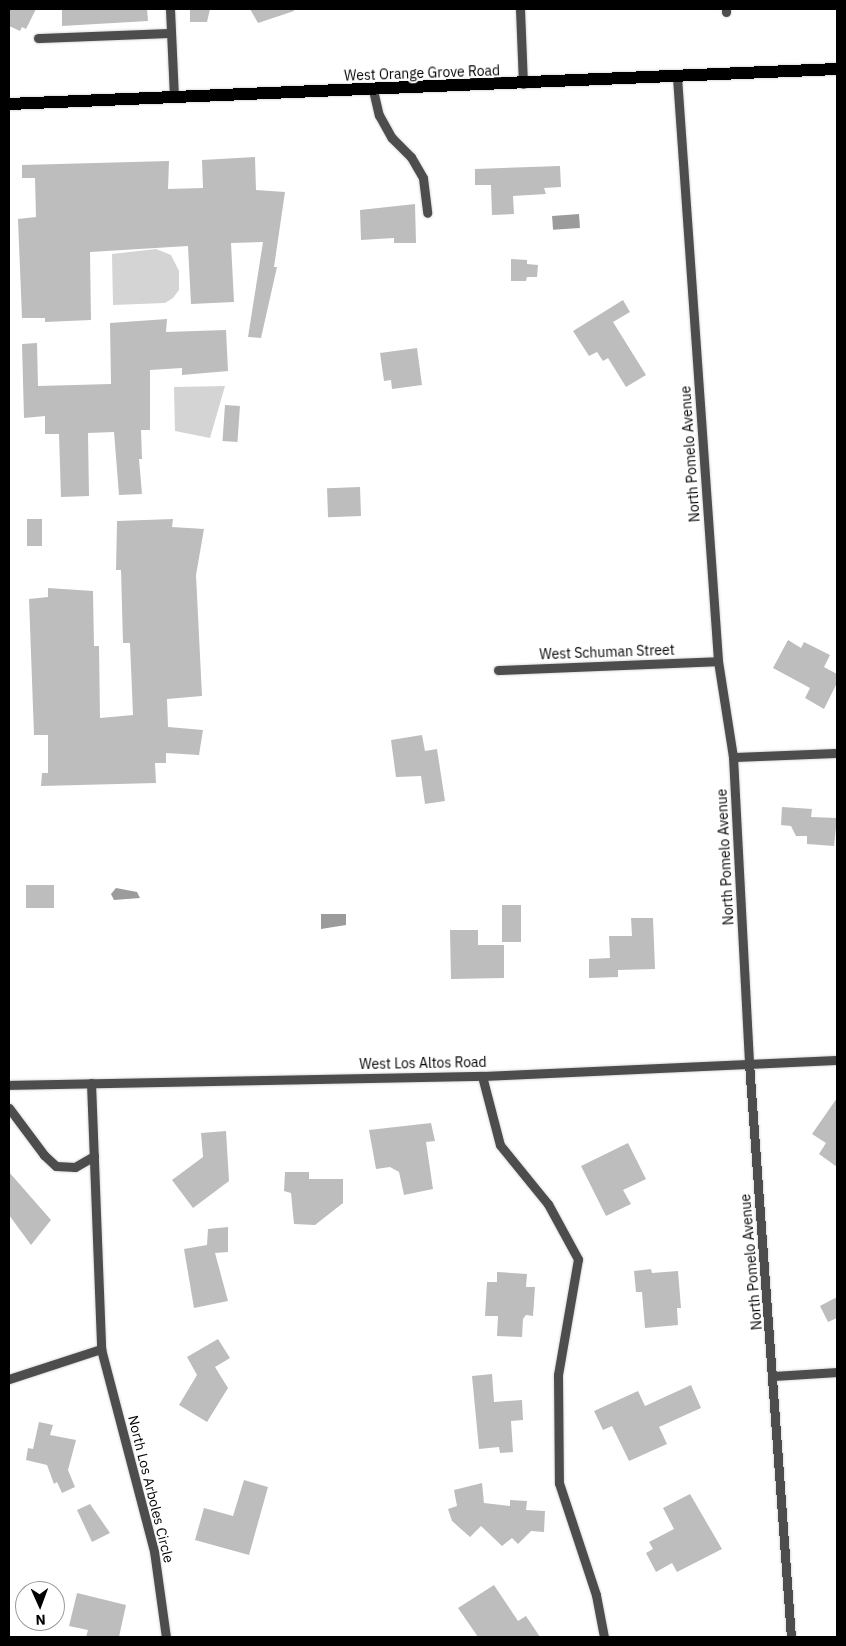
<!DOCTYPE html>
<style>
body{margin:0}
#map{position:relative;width:846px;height:1646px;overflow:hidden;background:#fff;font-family:"IBM Plex Sans",sans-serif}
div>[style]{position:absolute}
.green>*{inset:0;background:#d4d4d4}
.water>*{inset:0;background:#9b9b9b;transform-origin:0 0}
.building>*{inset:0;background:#bdbdbd;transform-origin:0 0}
.roads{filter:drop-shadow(0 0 1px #dbdbdb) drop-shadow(0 0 1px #dbdbdb)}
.minor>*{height:9px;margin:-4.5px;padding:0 4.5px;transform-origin:4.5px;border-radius:4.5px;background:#4d4d4d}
.major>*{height:12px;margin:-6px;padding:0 6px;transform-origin:6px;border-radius:6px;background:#000}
span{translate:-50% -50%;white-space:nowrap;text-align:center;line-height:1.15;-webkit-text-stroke:4px #fff;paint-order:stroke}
.street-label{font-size:14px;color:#000}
.frame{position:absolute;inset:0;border:10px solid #000;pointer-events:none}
.north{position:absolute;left:15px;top:1581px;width:50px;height:50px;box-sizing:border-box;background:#fff;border:1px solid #999;border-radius:50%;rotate:178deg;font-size:14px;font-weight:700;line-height:20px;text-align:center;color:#000}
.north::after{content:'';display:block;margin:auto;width:18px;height:22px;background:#000;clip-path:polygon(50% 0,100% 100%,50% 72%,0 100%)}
</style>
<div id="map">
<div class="green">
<i style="clip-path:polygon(156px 249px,171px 255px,179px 271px,179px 290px,173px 298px,165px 303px,113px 305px,112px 254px)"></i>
<i style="clip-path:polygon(225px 386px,210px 438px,175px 431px,174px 387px)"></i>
</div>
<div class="water">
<i style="left:579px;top:214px;width:14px;height:27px;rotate:86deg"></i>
<i style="clip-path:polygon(116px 888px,137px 892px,140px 898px,114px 900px,111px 894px)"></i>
<i style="clip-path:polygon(321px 914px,346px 914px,346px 925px,321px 929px)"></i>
</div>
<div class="building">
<i style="clip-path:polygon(9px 9px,36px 9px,26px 29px,22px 27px,20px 31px,9px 26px)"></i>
<i style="clip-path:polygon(62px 9px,147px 9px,148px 21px,62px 26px)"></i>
<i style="clip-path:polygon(190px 9px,210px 9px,207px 22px,190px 22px)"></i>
<i style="clip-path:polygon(250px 9px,293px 9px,294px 11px,258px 23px)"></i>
<i style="clip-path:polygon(255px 157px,256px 190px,285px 192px,274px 267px,277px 267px,261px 338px,248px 337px,263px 242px,231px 243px,234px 302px,191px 304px,188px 246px,90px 252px,91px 320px,45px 322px,45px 318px,22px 318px,18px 219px,36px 217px,35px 178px,22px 178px,22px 165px,169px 161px,168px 189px,203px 188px,202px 160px)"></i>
<i style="clip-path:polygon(560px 166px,561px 187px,544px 188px,546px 194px,513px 196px,514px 214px,492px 215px,491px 185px,475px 185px,475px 169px)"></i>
<i style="clip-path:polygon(415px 204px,416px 243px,394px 243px,394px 238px,361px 240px,360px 210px)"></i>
<i style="clip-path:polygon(511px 259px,527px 260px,527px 264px,538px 265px,537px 277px,527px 277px,526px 281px,511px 281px)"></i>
<i style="clip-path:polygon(623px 300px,630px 312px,613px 322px,646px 375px,626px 387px,608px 358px,603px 361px,597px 352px,589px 356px,573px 331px)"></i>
<i style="clip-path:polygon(167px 319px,166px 332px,226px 330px,228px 371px,182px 375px,182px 368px,150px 370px,150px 430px,141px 430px,142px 459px,139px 459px,142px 494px,119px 495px,114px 432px,88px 433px,89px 496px,61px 497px,59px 434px,45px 434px,45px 416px,24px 418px,22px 344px,37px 343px,38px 386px,111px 384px,110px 323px)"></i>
<i style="clip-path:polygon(417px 348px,422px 385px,392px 389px,391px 380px,384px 381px,380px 353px)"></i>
<i style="left:225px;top:405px;width:15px;height:36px;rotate:4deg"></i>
<i style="left:360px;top:487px;width:29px;height:33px;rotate:88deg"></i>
<i style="left:42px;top:519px;width:27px;height:15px;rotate:90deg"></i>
<i style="clip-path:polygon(173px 519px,172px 527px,204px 529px,196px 575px,202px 696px,167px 699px,168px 727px,203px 730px,199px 755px,166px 753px,166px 763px,155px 763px,156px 783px,41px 786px,42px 773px,48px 773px,48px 735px,34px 735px,29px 599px,48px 597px,48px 588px,93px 591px,94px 646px,99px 646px,100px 718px,133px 715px,130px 643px,123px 643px,121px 570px,116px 570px,117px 521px)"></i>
<i style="clip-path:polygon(788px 640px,801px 648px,804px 642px,830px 655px,824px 667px,837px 674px,837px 683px,824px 709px,805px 698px,810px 688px,773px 668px)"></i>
<i style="clip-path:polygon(422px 735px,425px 751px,437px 749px,445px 801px,425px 804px,421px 776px,396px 777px,391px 740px)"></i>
<i style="clip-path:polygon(782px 807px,812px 809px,811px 817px,837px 818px,834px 846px,807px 844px,807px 836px,796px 836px,791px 826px,781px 825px)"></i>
<i style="left:26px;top:885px;width:28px;height:23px"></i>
<i style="left:502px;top:905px;width:19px;height:37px"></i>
<i style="clip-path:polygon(631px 918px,653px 918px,655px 969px,618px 970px,618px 977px,589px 978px,589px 959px,610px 958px,609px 936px,632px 936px)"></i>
<i style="clip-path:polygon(450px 930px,478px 930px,478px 945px,504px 945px,504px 978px,451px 979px)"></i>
<i style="clip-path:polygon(837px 1098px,837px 1167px,819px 1154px,826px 1143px,812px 1134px)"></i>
<i style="clip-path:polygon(431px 1123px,435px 1141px,426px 1142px,433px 1189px,404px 1195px,399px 1172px,390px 1167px,376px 1169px,369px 1130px)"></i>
<i style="clip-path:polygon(226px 1131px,229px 1181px,193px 1208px,172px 1180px,203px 1157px,201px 1133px)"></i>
<i style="clip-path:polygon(628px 1143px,646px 1179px,623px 1190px,631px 1204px,606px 1216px,581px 1166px)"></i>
<i style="clip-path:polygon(9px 1172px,51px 1220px,31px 1245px,9px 1215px)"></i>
<i style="clip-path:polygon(285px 1172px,309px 1172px,309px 1179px,343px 1179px,343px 1203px,315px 1225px,294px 1224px,291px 1193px,284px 1191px)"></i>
<i style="clip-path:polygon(228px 1227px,228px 1252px,215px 1253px,228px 1301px,194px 1308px,184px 1249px,207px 1245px,208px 1229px)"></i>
<i style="clip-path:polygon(651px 1269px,652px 1273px,678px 1271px,681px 1308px,677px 1308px,678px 1325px,645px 1328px,642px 1292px,636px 1292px,634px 1271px)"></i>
<i style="clip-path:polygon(497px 1272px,527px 1274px,526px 1287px,535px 1287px,533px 1316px,526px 1315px,523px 1319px,522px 1337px,497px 1336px,498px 1316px,485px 1316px,487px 1282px,497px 1282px)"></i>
<i style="clip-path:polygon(837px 1297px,837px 1318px,828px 1322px,820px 1306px)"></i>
<i style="clip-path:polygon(218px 1339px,230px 1358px,215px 1367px,228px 1388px,207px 1422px,179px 1405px,197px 1375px,187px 1357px)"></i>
<i style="clip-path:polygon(492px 1374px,494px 1402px,522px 1400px,523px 1420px,511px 1421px,513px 1452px,500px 1453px,499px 1447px,479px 1449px,472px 1376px)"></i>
<i style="clip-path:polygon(691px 1385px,701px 1408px,659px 1427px,667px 1444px,629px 1461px,612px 1426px,603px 1430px,594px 1411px,638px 1391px,645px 1406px)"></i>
<i style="clip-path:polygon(39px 1422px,53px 1425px,50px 1435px,76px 1440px,68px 1470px,75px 1487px,62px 1493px,57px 1482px,54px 1484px,47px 1465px,26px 1460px,28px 1448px,33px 1449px)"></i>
<i style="clip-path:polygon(244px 1480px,268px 1487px,249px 1555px,195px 1540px,204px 1508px,233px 1516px)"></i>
<i style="clip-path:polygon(482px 1483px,484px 1503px,510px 1506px,510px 1500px,527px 1501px,526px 1510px,545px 1511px,544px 1532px,531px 1531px,518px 1544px,512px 1538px,502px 1546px,481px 1526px,470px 1537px,452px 1521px,448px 1509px,457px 1506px,454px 1490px)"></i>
<i style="clip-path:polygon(690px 1494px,722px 1549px,677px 1572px,672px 1563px,656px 1572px,646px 1553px,653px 1549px,649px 1542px,674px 1529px,663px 1508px)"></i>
<i style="clip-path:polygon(90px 1504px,110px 1533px,92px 1542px,77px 1510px)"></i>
<i style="clip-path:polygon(494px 1585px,518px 1621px,526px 1616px,540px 1637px,478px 1637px,458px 1608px)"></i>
<i style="clip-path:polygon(77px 1593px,126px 1605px,119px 1637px,86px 1637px,88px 1630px,69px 1626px)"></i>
</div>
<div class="roads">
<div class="minor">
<i style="left:170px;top:9px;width:89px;rotate:87.4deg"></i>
<i style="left:520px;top:9px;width:75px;rotate:87.7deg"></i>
<i style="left:726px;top:9px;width:3px;rotate:90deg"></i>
<i style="left:38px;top:38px;width:133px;rotate:-2.2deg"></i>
<i style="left:677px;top:77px;width:585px;rotate:85.98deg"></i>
<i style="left:718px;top:661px;width:97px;rotate:81.1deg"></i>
<i style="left:733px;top:757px;width:306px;rotate:87deg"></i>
<i style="left:749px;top:1063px;width:576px;rotate:85.82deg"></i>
<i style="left:373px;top:90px;width:26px;rotate:77deg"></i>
<i style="left:379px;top:115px;width:26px;rotate:61deg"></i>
<i style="left:392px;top:138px;width:27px;rotate:45deg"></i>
<i style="left:411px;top:157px;width:24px;rotate:60deg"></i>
<i style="left:423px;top:178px;width:35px;rotate:83deg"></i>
<i style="left:498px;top:670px;width:220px;rotate:-2.3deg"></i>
<i style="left:733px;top:757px;width:104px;rotate:-2.2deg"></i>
<i style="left:482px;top:1076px;width:71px;rotate:75.4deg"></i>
<i style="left:500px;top:1145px;width:76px;rotate:50.9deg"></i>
<i style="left:548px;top:1204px;width:63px;rotate:61.4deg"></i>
<i style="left:578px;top:1259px;width:118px;rotate:99.8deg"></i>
<i style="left:558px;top:1375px;width:108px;rotate:89.5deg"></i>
<i style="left:559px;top:1483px;width:118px;rotate:71.7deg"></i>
<i style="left:596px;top:1595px;width:43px;rotate:79.2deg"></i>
<i style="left:91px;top:1083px;width:266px;rotate:87.8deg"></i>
<i style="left:101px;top:1349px;width:209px;rotate:75.3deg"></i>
<i style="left:154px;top:1551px;width:87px;rotate:82.1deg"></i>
<i style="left:9px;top:1085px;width:473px;rotate:-1.1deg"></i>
<i style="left:482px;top:1076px;width:355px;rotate:-2.6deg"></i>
<i style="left:9px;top:1108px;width:59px;rotate:53.3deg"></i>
<i style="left:44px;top:1155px;width:16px;rotate:43deg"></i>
<i style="left:56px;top:1166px;width:19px;rotate:3deg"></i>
<i style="left:75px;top:1167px;width:22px;rotate:-30deg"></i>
<i style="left:774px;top:1376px;width:63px;rotate:-3.6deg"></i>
<i style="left:9px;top:1379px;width:97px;rotate:-18.1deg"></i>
</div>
<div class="major">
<i style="left:9px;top:104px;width:829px;rotate:-2.42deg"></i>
</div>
</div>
<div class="street-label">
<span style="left:422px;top:73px;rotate:-2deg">West Orange Grove Road</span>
<span style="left:690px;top:454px;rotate:-94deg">North Pomelo Avenue</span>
<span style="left:607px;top:652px;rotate:-2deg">West Schuman Street</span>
<span style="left:725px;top:857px;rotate:-93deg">North Pomelo Avenue</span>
<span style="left:423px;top:1063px;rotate:-1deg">West Los Altos Road</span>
<span style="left:751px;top:1262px;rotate:-95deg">North Pomelo Avenue</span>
<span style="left:151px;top:1489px;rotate:76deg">North Los Arboles Circle</span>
</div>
<div class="frame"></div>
<div class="north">N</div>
</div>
